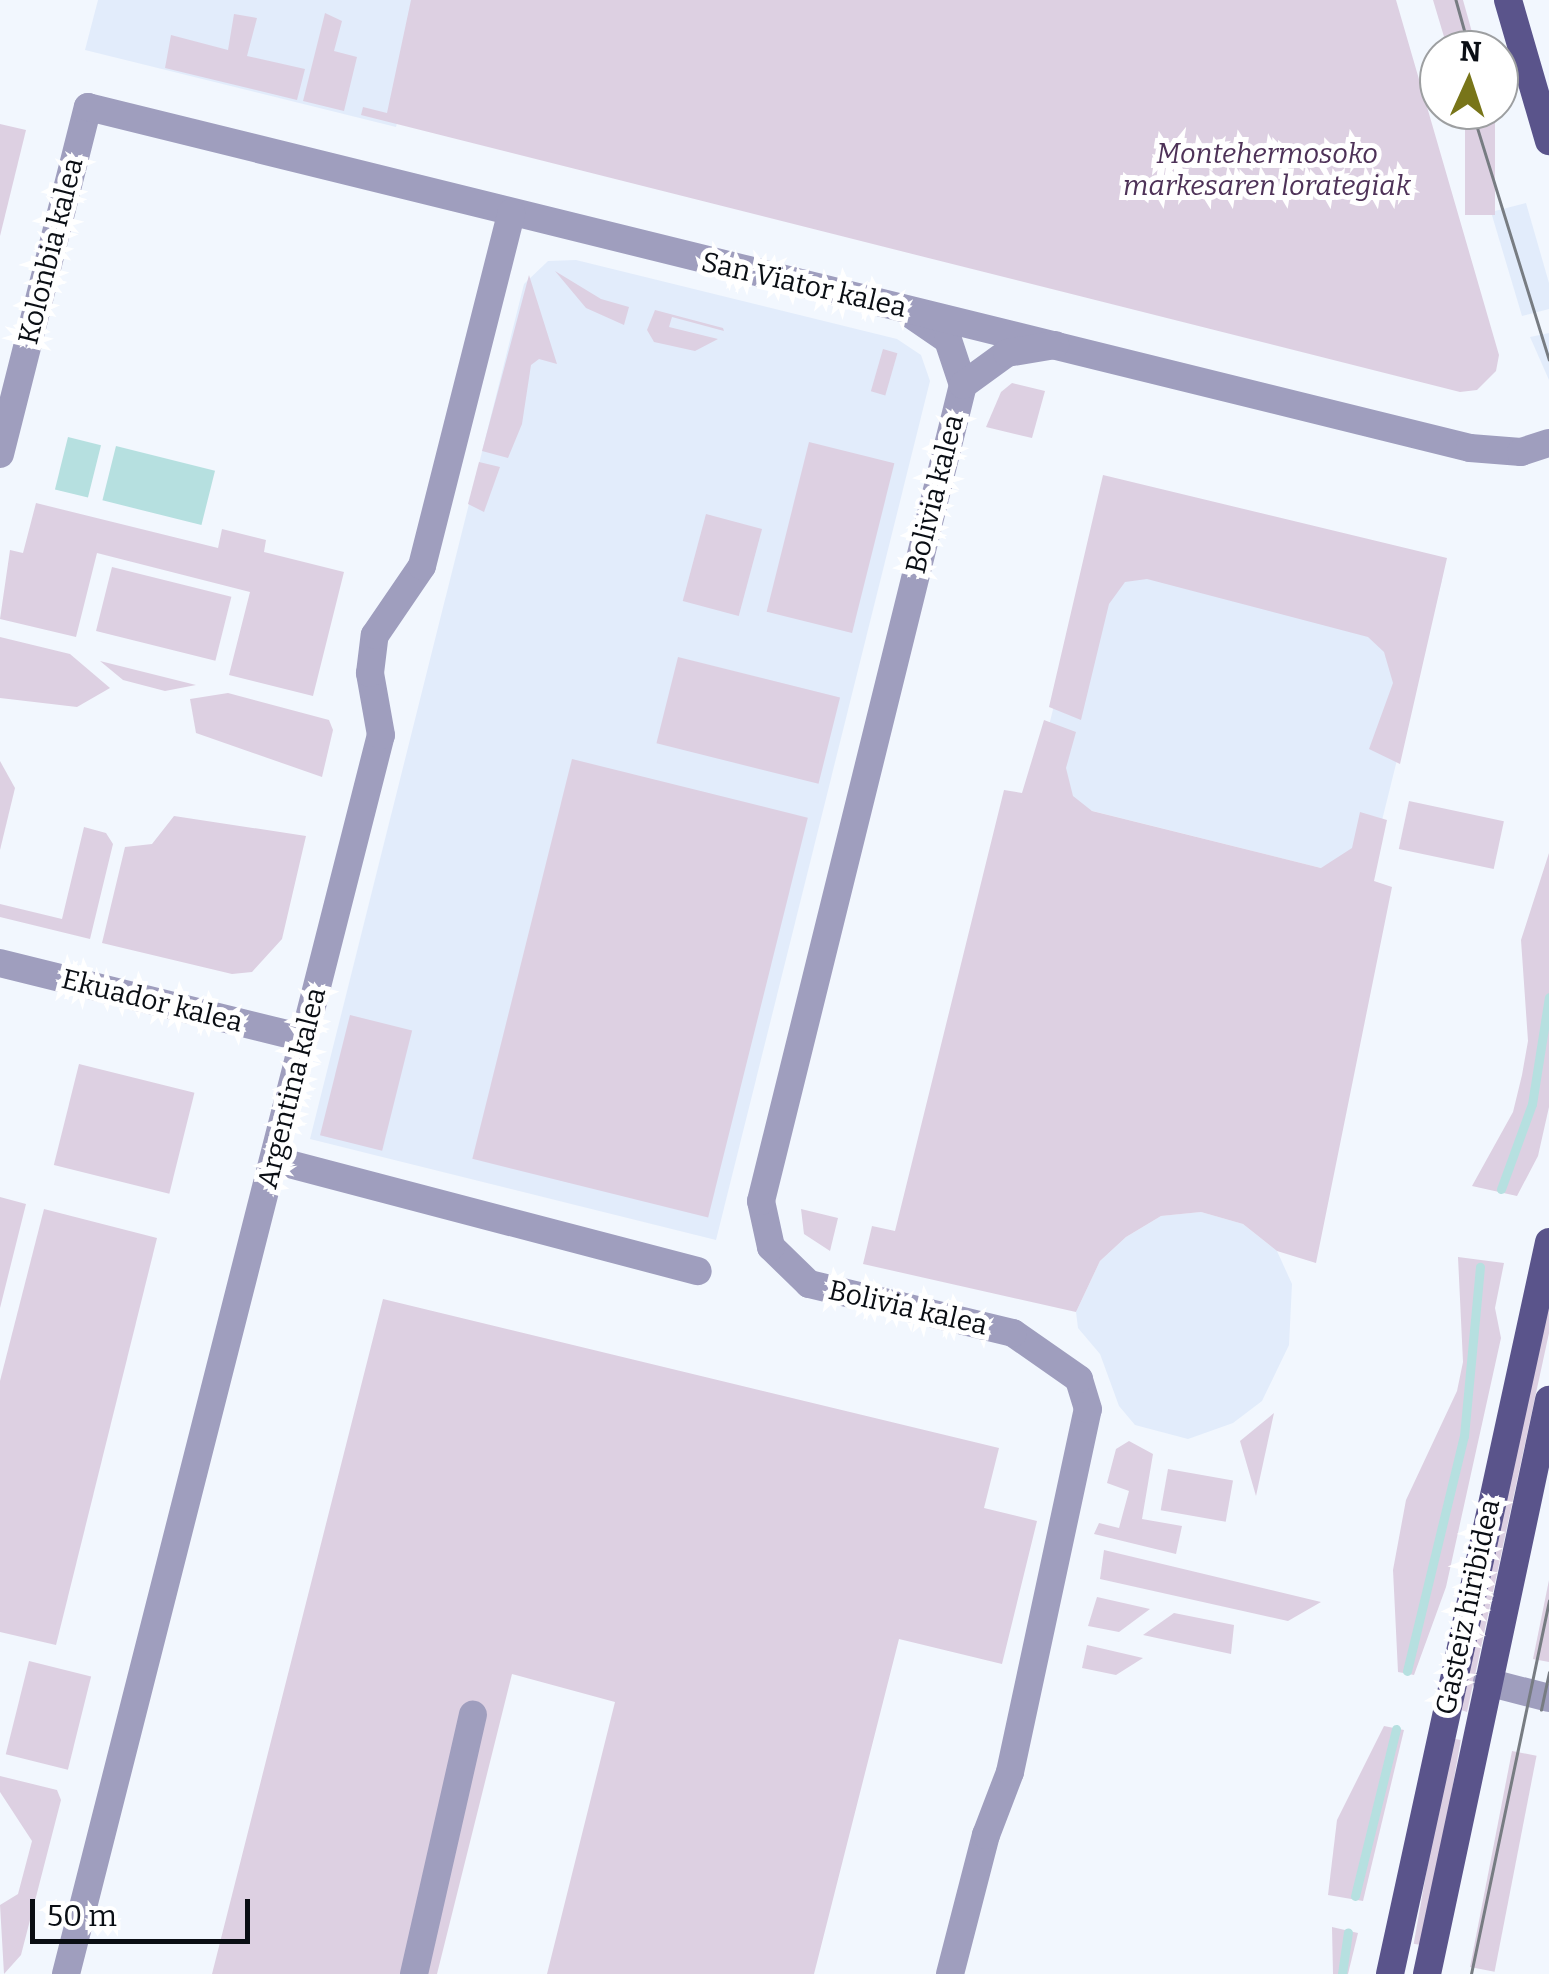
<!DOCTYPE html>
<style>
body{margin:0}
#map{position:relative;width:1549px;height:1974px;overflow:hidden;background:#f2f7fe;font-family:Bitter,serif}
div>[style]{position:absolute}
.built>*{inset:0;background:#e2ecfb;transform-origin:0 0}
.green>*{inset:0;background:#ddd0e2;transform-origin:0 0}
.water>*{inset:0;background:#b6e0e0;transform-origin:0 0}
.stream>*{height:9px;margin:-4.5px;padding:0 4.5px;transform-origin:4.5px;border-radius:4.5px;background:#b6e0e0}
.minor>*{height:28px;margin:-14px;padding:0 14px;transform-origin:14px;border-radius:14px;background:#9f9ebe}
.primary>*{height:28px;margin:-14px;padding:0 14px;transform-origin:14px;border-radius:14px;background:#5a548b}
.tram>*{height:2.5px;margin:-1.25px;padding:0 1.25px;transform-origin:1.25px;border-radius:1.25px;background:#777c82}
span{translate:-50% -50%;white-space:nowrap;text-align:center;line-height:1.15;-webkit-text-stroke:10px #fff;paint-order:stroke}
.park-label{font-size:28px;color:#4e3258;font-style:italic}
.street-label{font-size:28px;color:#0a0e14}
.north{position:absolute;left:1419px;top:30px;width:100px;height:100px;box-sizing:border-box;background:#fff;border:2px solid #9d9fa1;border-radius:50%;rotate:3deg;font-size:28px;font-weight:700;line-height:40px;text-align:center;color:#0a0e14}
.north::after{content:'';display:block;margin:auto;width:35px;height:45px;background:#787519;clip-path:polygon(50% 0,100% 100%,50% 72%,0 100%)}
.scale{position:absolute;left:30px;top:1899px;width:220px;height:45px;box-sizing:border-box;border:5px solid #0a0e14;border-top:0;padding-left:12px;font-size:30px;line-height:35px;white-space:nowrap;color:#0a0e14;-webkit-text-stroke:8px #fff;paint-order:stroke}
</style>
<div id="map">
<div class="built">
<i style="clip-path:polygon(98px 0,427px 0,396px 127px,85px 50px)"></i>
<i style="clip-path:polygon(1526px 203px,1549px 283px,1549px 309px,1522px 316px,1491px 212px)"></i>
<i style="clip-path:polygon(576px 260px,897px 339px,921px 355px,930px 381px,716px 1240px,310px 1139px,524px 284px,548px 261px)"></i>
<i style="clip-path:polygon(1549px 333px,1549px 380px,1530px 337px)"></i>
<i style="left:1106px;top:497px;width:346px;height:308px;rotate:14deg"></i>
<i style="clip-path:polygon(1201px 1212px,1243px 1224px,1277px 1251px,1292px 1284px,1289px 1345px,1262px 1401px,1233px 1423px,1188px 1439px,1135px 1425px,1119px 1406px,1100px 1354px,1078px 1328px,1076px 1312px,1100px 1261px,1126px 1237px,1161px 1216px)"></i>
</div>
<div class="green">
<i style="clip-path:polygon(411px 0,1396px 0,1499px 355px,1496px 371px,1477px 390px,1460px 392px,361px 115px,363px 107px,387px 113px)"></i>
<i style="clip-path:polygon(1433px 0,1463px 0,1477px 50px,1448px 50px)"></i>
<i style="clip-path:polygon(325px 13px,342px 21px,334px 51px,357px 57px,344px 111px,303px 101px)"></i>
<i style="clip-path:polygon(234px 14px,257px 18px,247px 56px,305px 69px,297px 100px,165px 68px,171px 35px,228px 50px)"></i>
<i style="left:1465px;top:110px;width:30px;height:105px"></i>
<i style="clip-path:polygon(0 124px,26px 130px,0 236px)"></i>
<i style="clip-path:polygon(555px 271px,601px 299px,629px 307px,624px 325px,586px 308px)"></i>
<i style="clip-path:polygon(529px 275px,557px 364px,539px 359px,531px 365px,522px 424px,508px 458px,482px 451px)"></i>
<i style="clip-path:polygon(655px 310px,723px 328px,724px 331px,672px 317px,669px 327px,718px 339px,695px 351px,654px 342px,647px 330px)"></i>
<i style="left:883px;top:349px;width:15px;height:44px;rotate:16deg"></i>
<i style="clip-path:polygon(1012px 383px,1045px 391px,1032px 438px,986px 427px,1001px 392px)"></i>
<i style="left:809px;top:442px;width:88px;height:175px;rotate:14deg"></i>
<i style="clip-path:polygon(479px 462px,500px 467px,484px 512px,468px 504px)"></i>
<i style="clip-path:polygon(1103px 475px,1447px 558px,1400px 764px,1369px 749px,1393px 683px,1384px 652px,1368px 637px,1147px 579px,1125px 582px,1109px 604px,1081px 720px,1049px 707px)"></i>
<i style="clip-path:polygon(36px 503px,218px 548px,222px 529px,266px 540px,264px 552px,344px 572px,313px 696px,229px 675px,250px 592px,97px 553px,76px 637px,0 619px,10px 550px,23px 553px)"></i>
<i style="left:706px;top:514px;width:58px;height:90px;rotate:15deg"></i>
<i style="left:112px;top:567px;width:123px;height:66px;rotate:14deg"></i>
<i style="clip-path:polygon(0 637px,70px 654px,110px 688px,77px 707px,0 698px)"></i>
<i style="left:678px;top:657px;width:167px;height:89px;rotate:14deg"></i>
<i style="clip-path:polygon(100px 661px,196px 685px,165px 691px,123px 680px)"></i>
<i style="clip-path:polygon(228px 693px,329px 720px,333px 730px,322px 777px,196px 733px,190px 699px)"></i>
<i style="clip-path:polygon(1044px 720px,1076px 732px,1066px 768px,1073px 796px,1092px 811px,1321px 868px,1352px 848px,1360px 812px,1387px 820px,1374px 881px,1392px 887px,1316px 1263px,1277px 1251px,1243px 1224px,1201px 1212px,1161px 1216px,1126px 1237px,1100px 1261px,1076px 1312px,863px 1264px,872px 1226px,895px 1231px,1004px 790px,1022px 793px)"></i>
<i style="left:572px;top:759px;width:243px;height:412px;rotate:14deg"></i>
<i style="clip-path:polygon(0 761px,15px 788px,0 850px)"></i>
<i style="left:1409px;top:801px;width:97px;height:49px;rotate:12deg"></i>
<i style="clip-path:polygon(174px 816px,306px 836px,282px 939px,252px 972px,232px 974px,102px 943px,125px 847px,152px 844px)"></i>
<i style="clip-path:polygon(84px 827px,106px 833px,113px 844px,90px 939px,0 917px,0 904px,62px 919px)"></i>
<i style="clip-path:polygon(1549px 853px,1549px 1107px,1538px 1156px,1517px 1196px,1472px 1186px,1513px 1112px,1522px 1075px,1528px 1041px,1521px 940px)"></i>
<i style="left:350px;top:1015px;width:64px;height:124px;rotate:14deg"></i>
<i style="left:79px;top:1064px;width:119px;height:104px;rotate:14deg"></i>
<i style="clip-path:polygon(0 1197px,26px 1204px,0 1308px)"></i>
<i style="clip-path:polygon(44px 1209px,157px 1238px,56px 1645px,0 1632px,0 1381px)"></i>
<i style="clip-path:polygon(801px 1209px,838px 1218px,830px 1251px,804px 1234px)"></i>
<i style="clip-path:polygon(1458px 1257px,1504px 1263px,1495px 1308px,1501px 1338px,1446px 1587px,1414px 1675px,1398px 1672px,1393px 1570px,1406px 1500px,1457px 1391px,1463px 1362px)"></i>
<i style="clip-path:polygon(1549px 1284px,1549px 1333px,1467px 1712px,1458px 1709px)"></i>
<i style="clip-path:polygon(383px 1299px,999px 1448px,984px 1508px,1037px 1521px,1002px 1664px,899px 1639px,814px 1974px,547px 1974px,615px 1702px,512px 1674px,437px 1974px,212px 1974px)"></i>
<i style="clip-path:polygon(1274px 1413px,1256px 1496px,1240px 1441px)"></i>
<i style="clip-path:polygon(1129px 1441px,1153px 1454px,1142px 1519px,1182px 1526px,1176px 1554px,1094px 1534px,1099px 1523px,1119px 1528px,1129px 1491px,1107px 1483px,1116px 1449px)"></i>
<i style="left:1168px;top:1469px;width:66px;height:42px;rotate:10deg"></i>
<i style="clip-path:polygon(1104px 1550px,1321px 1602px,1288px 1621px,1100px 1579px)"></i>
<i style="clip-path:polygon(1549px 1580px,1549px 1662px,1533px 1659px)"></i>
<i style="clip-path:polygon(1097px 1597px,1150px 1609px,1119px 1632px,1088px 1626px)"></i>
<i style="clip-path:polygon(1174px 1613px,1234px 1625px,1231px 1654px,1143px 1635px)"></i>
<i style="clip-path:polygon(1087px 1645px,1143px 1658px,1116px 1675px,1082px 1668px)"></i>
<i style="left:29px;top:1661px;width:64px;height:96px;rotate:14deg"></i>
<i style="clip-path:polygon(1384px 1726px,1404px 1730px,1363px 1901px,1328px 1895px,1337px 1820px)"></i>
<i style="left:1450px;top:1738px;width:11px;height:209px;rotate:10deg"></i>
<i style="left:1512px;top:1751px;width:25px;height:220px;rotate:11deg"></i>
<i style="clip-path:polygon(0 1776px,57px 1790px,61px 1800px,21px 1955px,4px 1974px,0 1905px,18px 1894px,32px 1841px,0 1792px)"></i>
<i style="clip-path:polygon(1332px 1927px,1358px 1933px,1348px 1974px,1333px 1974px)"></i>
</div>
<div class="water">
<i style="left:68px;top:437px;width:34px;height:54px;rotate:14deg"></i>
<i style="left:116px;top:446px;width:102px;height:56px;rotate:14deg"></i>
</div>
<div class="stream">
<i style="left:1501px;top:1189px;width:90px;rotate:-70deg"></i>
<i style="left:1532px;top:1104px;width:108px;rotate:-81deg"></i>
<i style="left:1407px;top:1671px;width:242px;rotate:-76.4deg"></i>
<i style="left:1464px;top:1436px;width:170px;rotate:-84.6deg"></i>
<i style="left:1355px;top:1896px;width:172px;rotate:-76.2deg"></i>
<i style="left:1342px;top:1974px;width:42px;rotate:-81.9deg"></i>
</div>
<div class="minor">
<i style="left:913px;top:316px;width:42px;rotate:34.4deg"></i>
<i style="left:948px;top:340px;width:47px;rotate:71.6deg"></i>
<i style="left:0;top:454px;width:358px;rotate:-75.8deg"></i>
<i style="left:88px;top:107px;width:1423px;rotate:13.86deg"></i>
<i style="left:1470px;top:448px;width:51px;rotate:4.5deg"></i>
<i style="left:1521px;top:452px;width:29px;rotate:-18deg"></i>
<i style="left:0;top:963px;width:313px;rotate:13.9deg"></i>
<i style="left:274px;top:1160px;width:438px;rotate:14.7deg"></i>
<i style="left:1487px;top:1682px;width:64px;rotate:14.5deg"></i>
<i style="left:66px;top:1974px;width:1278px;rotate:-75.74deg"></i>
<i style="left:381px;top:735px;width:63px;rotate:-100.1deg"></i>
<i style="left:370px;top:673px;width:38px;rotate:-83deg"></i>
<i style="left:375px;top:635px;width:83px;rotate:-55.7deg"></i>
<i style="left:422px;top:566px;width:364px;rotate:-75.8deg"></i>
<i style="left:414px;top:1974px;width:266px;rotate:-77.2deg"></i>
<i style="left:950px;top:1974px;width:144px;rotate:-75.5deg"></i>
<i style="left:986px;top:1835px;width:67px;rotate:-69.1deg"></i>
<i style="left:1010px;top:1772px;width:371px;rotate:-77.9deg"></i>
<i style="left:1088px;top:1409px;width:31px;rotate:-107deg"></i>
<i style="left:1079px;top:1379px;width:80px;rotate:-145.1deg"></i>
<i style="left:1013px;top:1333px;width:210px;rotate:-166.5deg"></i>
<i style="left:809px;top:1284px;width:53px;rotate:-135.8deg"></i>
<i style="left:771px;top:1247px;width:47px;rotate:-102.3deg"></i>
<i style="left:761px;top:1201px;width:841px;rotate:-76.1deg"></i>
<i style="left:963px;top:385px;width:54px;rotate:-36deg"></i>
<i style="left:1007px;top:353px;width:49px;rotate:-9.5deg"></i>
</div>
<div class="primary">
<i style="left:1508px;top:0;width:147px;rotate:73.8deg"></i>
<i style="left:1390px;top:1974px;width:749px;rotate:-77.74deg"></i>
<i style="left:1427px;top:1974px;width:587px;rotate:-78deg"></i>
</div>
<div class="tram">
<i style="left:1456px;top:0;width:52px;rotate:74.4deg"></i>
<i style="left:1472px;top:110px;width:261px;rotate:72.8deg"></i>
<i style="left:1541px;top:1710px;width:38px;rotate:-78deg"></i>
<i style="left:1471px;top:1974px;width:381px;rotate:-78.2deg"></i>
</div>
<div class="park-label">
<span style="left:1267px;top:170px">Montehermosoko<br>markesaren lorategiak</span>
</div>
<div class="street-label">
<span style="left:51px;top:251px;rotate:-76deg">Kolonbia kalea</span>
<span style="left:804px;top:285px;rotate:13deg">San Viator kalea</span>
<span style="left:935px;top:494px;rotate:-76deg">Bolivia kalea</span>
<span style="left:152px;top:1001px;rotate:14deg">Ekuador kalea</span>
<span style="left:292px;top:1088px;rotate:-76deg">Argentina kalea</span>
<span style="left:908px;top:1308px;rotate:13deg">Bolivia kalea</span>
<span style="left:1468px;top:1607px;rotate:-78deg">Gasteiz hiribidea</span>
</div>
<div class="north">N</div>
<div class="scale">50 m</div>
</div>
